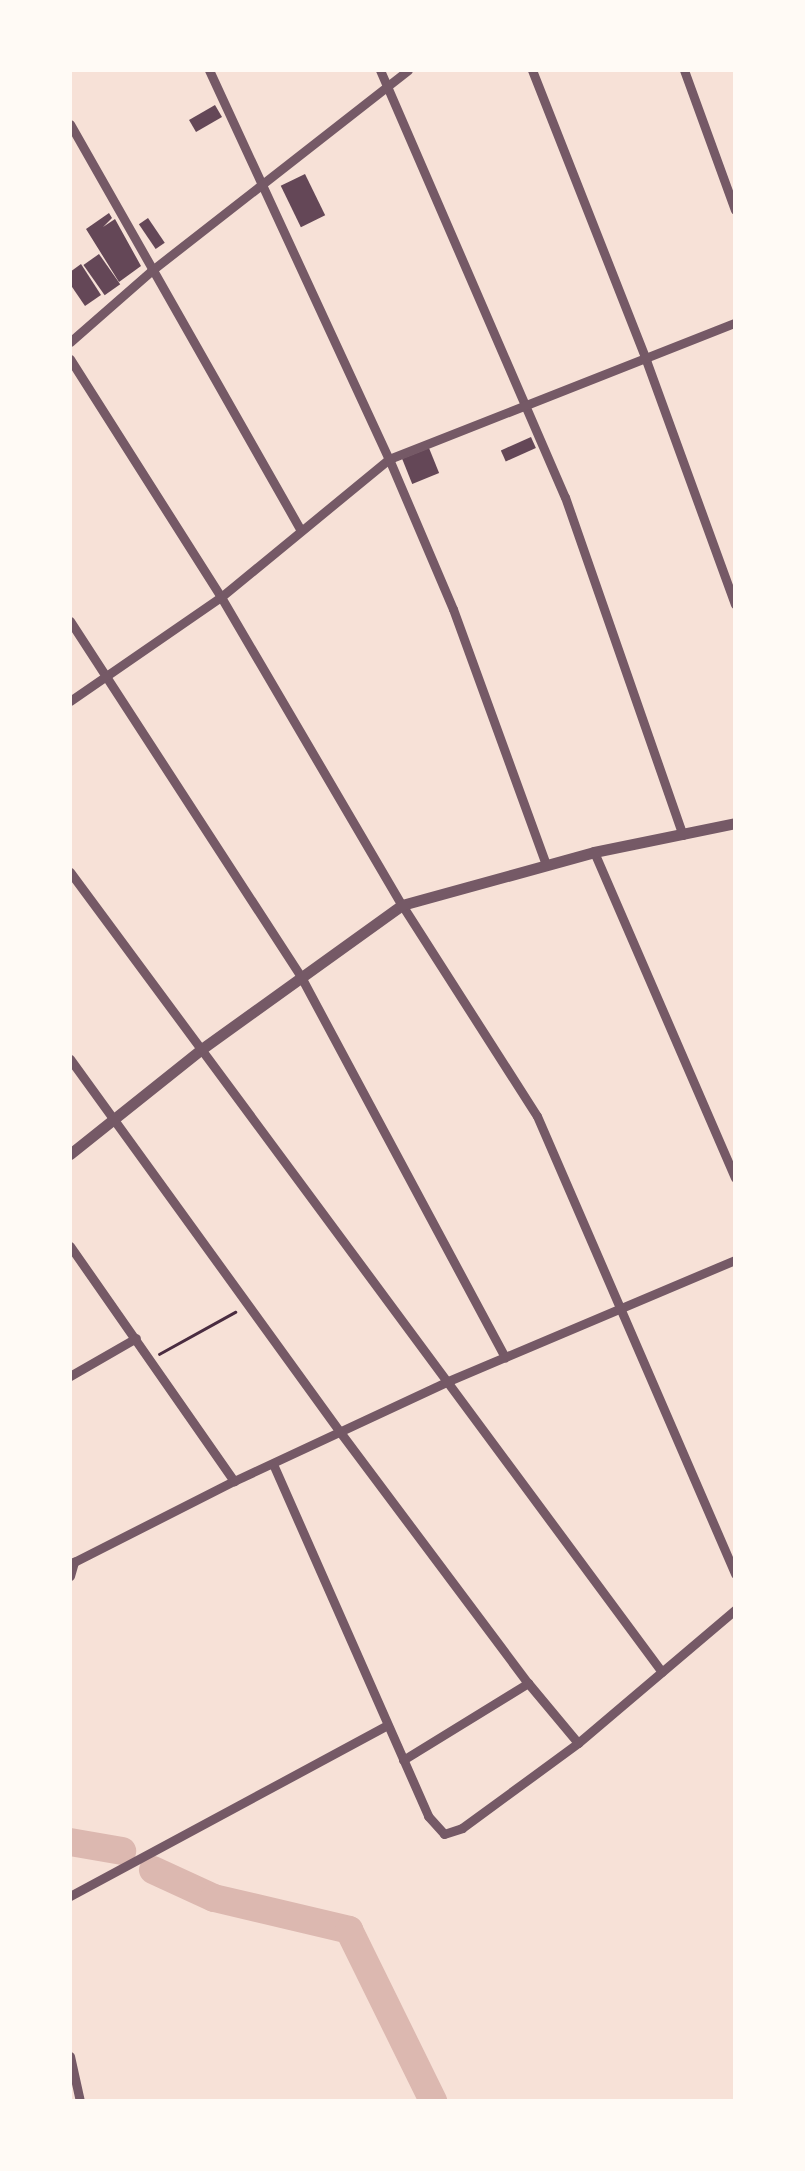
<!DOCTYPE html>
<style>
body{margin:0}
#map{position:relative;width:805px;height:2171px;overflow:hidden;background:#f7e1d7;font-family:Lato,sans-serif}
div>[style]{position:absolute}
.river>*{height:28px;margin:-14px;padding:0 14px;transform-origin:14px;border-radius:14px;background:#dcb8b0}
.building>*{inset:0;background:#644757;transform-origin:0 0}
.path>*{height:2.5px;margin:-1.25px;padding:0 1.25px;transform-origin:1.25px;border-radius:1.25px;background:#4a2c40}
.minor>*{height:9px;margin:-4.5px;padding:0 4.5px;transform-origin:4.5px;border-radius:4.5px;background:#755966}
.tertiary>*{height:11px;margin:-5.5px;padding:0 5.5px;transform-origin:5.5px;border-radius:5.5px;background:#755966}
span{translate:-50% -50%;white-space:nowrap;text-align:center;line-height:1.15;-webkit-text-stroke:10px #fffaf5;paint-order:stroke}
.frame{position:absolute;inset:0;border:72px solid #fffaf5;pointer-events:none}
</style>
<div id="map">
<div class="river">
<i style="left:70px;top:1842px;width:53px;rotate:9.8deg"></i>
<i style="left:153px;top:1870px;width:67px;rotate:24.7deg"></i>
<i style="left:214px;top:1898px;width:139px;rotate:13.3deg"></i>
<i style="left:349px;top:1930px;width:191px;rotate:63.8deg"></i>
</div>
<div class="building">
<i style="left:215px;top:105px;width:14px;height:30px;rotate:60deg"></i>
<i style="left:305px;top:174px;width:46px;height:27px;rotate:64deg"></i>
<i style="clip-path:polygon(109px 213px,112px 218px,103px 227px,115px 219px,141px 266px,119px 282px,86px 229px)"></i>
<i style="left:148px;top:218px;width:30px;height:11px;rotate:56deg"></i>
<i style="left:99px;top:254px;width:37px;height:19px;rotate:55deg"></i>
<i style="clip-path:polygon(81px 264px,101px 295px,85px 306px,70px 284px,70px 272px)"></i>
<i style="left:531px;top:437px;width:12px;height:33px;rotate:66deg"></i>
<i style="left:429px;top:448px;width:27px;height:29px;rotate:68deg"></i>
</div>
<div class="path">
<i style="left:159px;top:1354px;width:87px;rotate:-28.9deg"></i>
</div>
<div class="minor">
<i style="left:209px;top:70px;width:429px;rotate:65.2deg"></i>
<i style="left:389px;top:459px;width:163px;rotate:66.9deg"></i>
<i style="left:453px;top:609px;width:272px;rotate:70deg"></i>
<i style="left:380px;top:70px;width:465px;rotate:66.6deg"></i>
<i style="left:565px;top:497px;width:358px;rotate:70.8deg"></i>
<i style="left:532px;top:70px;width:312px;rotate:68.5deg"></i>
<i style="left:646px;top:360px;width:260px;rotate:70deg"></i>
<i style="left:684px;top:70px;width:149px;rotate:70deg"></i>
<i style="left:70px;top:124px;width:466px;rotate:60.4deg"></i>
<i style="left:70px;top:342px;width:108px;rotate:-41.2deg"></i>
<i style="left:151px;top:271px;width:326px;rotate:-38deg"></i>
<i style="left:70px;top:359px;width:282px;rotate:57.6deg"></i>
<i style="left:221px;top:597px;width:357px;rotate:59.6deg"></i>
<i style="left:402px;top:905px;width:250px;rotate:57.4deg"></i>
<i style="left:537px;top:1116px;width:499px;rotate:66.6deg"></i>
<i style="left:70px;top:621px;width:422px;rotate:57deg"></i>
<i style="left:300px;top:975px;width:434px;rotate:61.8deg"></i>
<i style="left:70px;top:701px;width:183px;rotate:-34.6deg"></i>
<i style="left:221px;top:597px;width:217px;rotate:-39.4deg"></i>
<i style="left:389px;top:459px;width:372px;rotate:-21.5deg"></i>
<i style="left:594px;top:852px;width:355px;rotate:66.6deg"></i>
<i style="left:70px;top:872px;width:995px;rotate:53.5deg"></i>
<i style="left:70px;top:1059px;width:460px;rotate:54.1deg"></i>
<i style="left:340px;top:1432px;width:314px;rotate:53.2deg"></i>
<i style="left:528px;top:1683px;width:78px;rotate:50.2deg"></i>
<i style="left:70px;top:1246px;width:287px;rotate:55.1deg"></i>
<i style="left:70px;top:1376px;width:76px;rotate:-29.9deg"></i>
<i style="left:273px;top:1464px;width:385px;rotate:66.2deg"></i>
<i style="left:428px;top:1816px;width:24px;rotate:48deg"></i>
<i style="left:444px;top:1834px;width:19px;rotate:-18deg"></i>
<i style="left:462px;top:1828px;width:144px;rotate:-36.2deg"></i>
<i style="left:578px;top:1743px;width:206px;rotate:-40.3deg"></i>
<i style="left:70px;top:1576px;width:15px;rotate:-74deg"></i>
<i style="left:74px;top:1562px;width:179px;rotate:-26.9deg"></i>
<i style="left:234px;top:1481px;width:234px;rotate:-25deg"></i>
<i style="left:446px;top:1382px;width:314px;rotate:-22.9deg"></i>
<i style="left:403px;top:1760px;width:147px;rotate:-31.6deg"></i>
<i style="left:70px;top:1896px;width:360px;rotate:-28.3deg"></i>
<i style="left:70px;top:2056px;width:46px;rotate:77.5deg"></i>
</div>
<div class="tertiary">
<i style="left:70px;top:1154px;width:170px;rotate:-38.6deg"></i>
<i style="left:203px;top:1048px;width:245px;rotate:-35.7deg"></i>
<i style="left:402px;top:905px;width:199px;rotate:-15.4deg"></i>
<i style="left:594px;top:852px;width:144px;rotate:-11.6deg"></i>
</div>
<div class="frame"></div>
</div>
